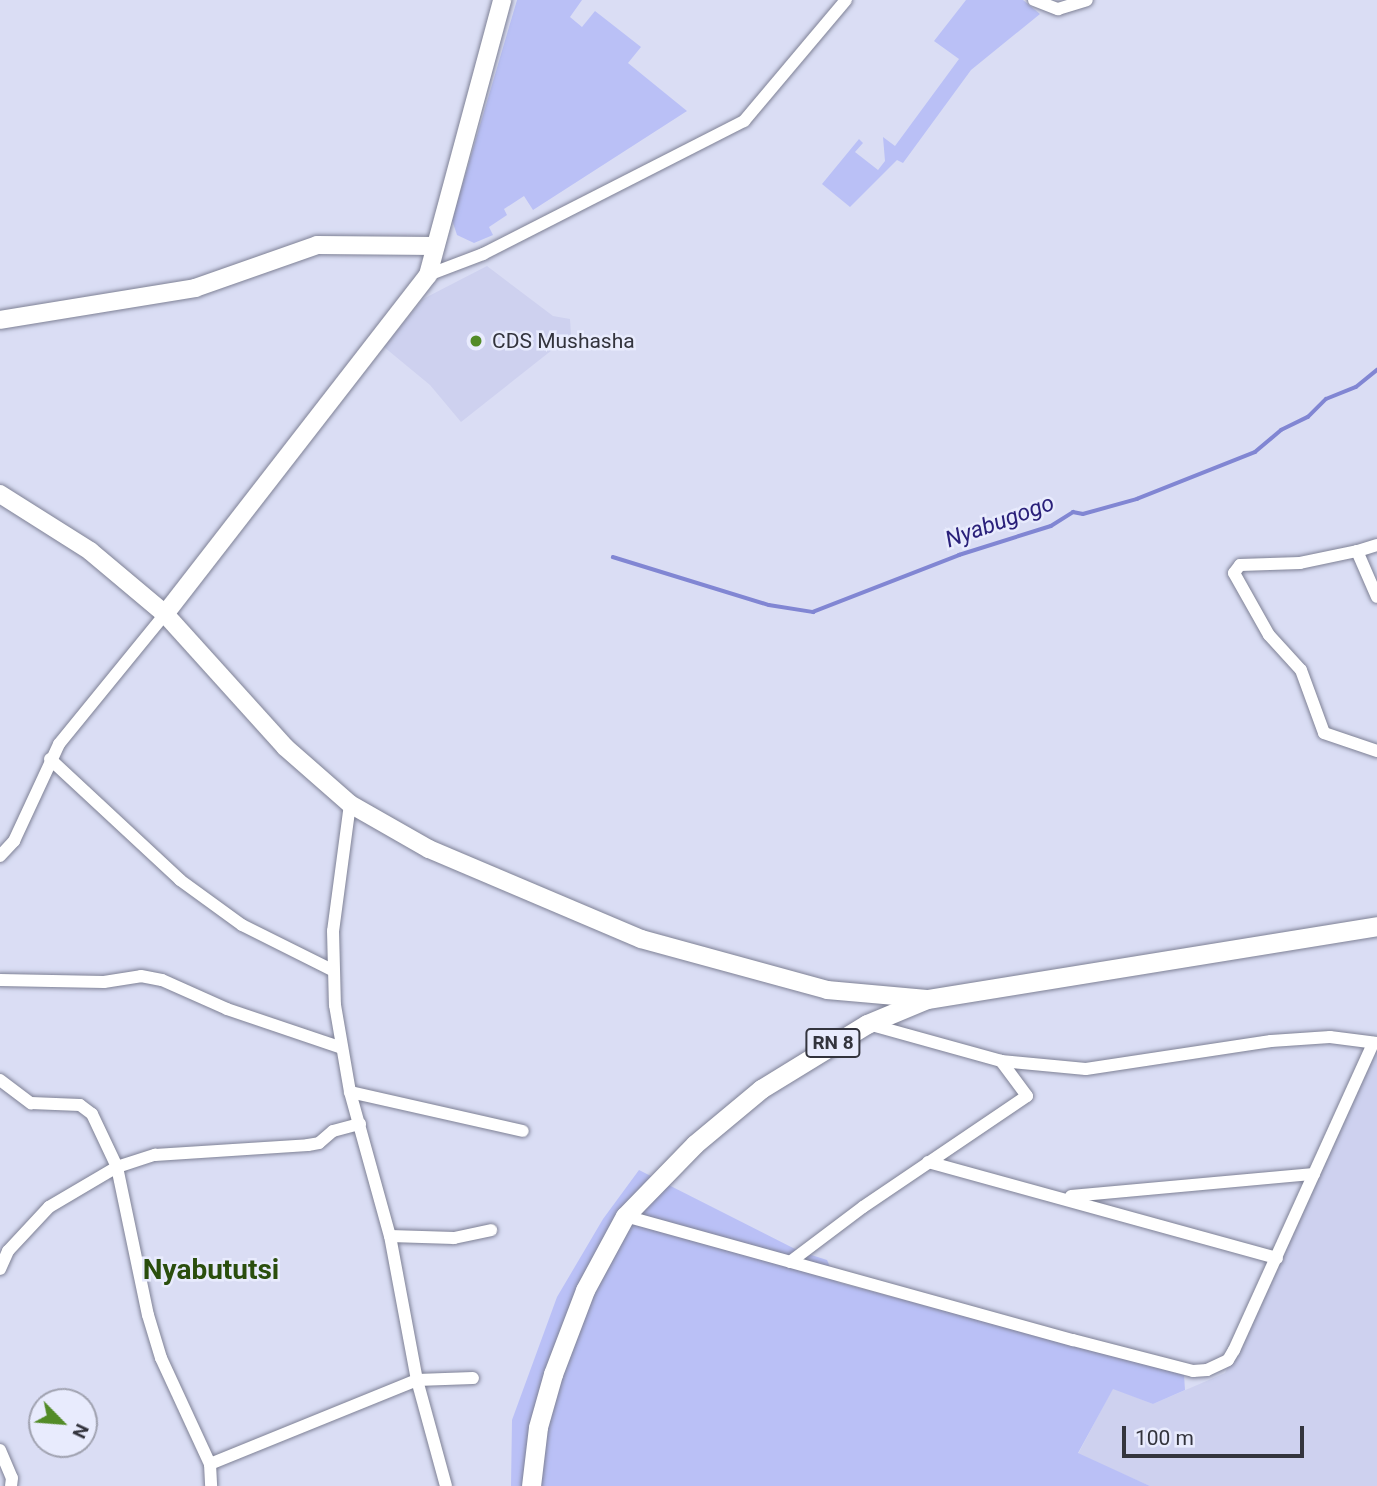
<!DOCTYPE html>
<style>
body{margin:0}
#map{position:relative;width:1377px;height:1486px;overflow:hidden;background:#daddf4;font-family:Roboto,sans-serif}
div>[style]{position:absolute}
.built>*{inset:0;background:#ced1ef}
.green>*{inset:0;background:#bac0f6}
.stream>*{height:3.5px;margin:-1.75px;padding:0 1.75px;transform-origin:1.75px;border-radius:1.75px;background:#8186d3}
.roads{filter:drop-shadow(0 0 2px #7e8195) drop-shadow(0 0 2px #7e8195)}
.street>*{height:12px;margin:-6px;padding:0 6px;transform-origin:6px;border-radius:6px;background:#fff}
.secondary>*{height:18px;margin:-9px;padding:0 9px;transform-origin:9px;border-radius:9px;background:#fff}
.primary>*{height:19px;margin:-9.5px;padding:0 9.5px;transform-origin:9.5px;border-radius:9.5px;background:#fff}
.dots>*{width:19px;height:19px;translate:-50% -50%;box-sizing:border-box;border:4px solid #e8ebfd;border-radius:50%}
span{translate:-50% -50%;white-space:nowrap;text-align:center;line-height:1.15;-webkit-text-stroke:5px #e8ebfd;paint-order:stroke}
.shield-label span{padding:2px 5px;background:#e8ebfd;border:2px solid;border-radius:5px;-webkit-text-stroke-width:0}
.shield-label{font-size:19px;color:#33343d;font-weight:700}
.poi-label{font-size:21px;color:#33343d}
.left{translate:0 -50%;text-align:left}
.water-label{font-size:23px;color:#2a207a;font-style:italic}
.district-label{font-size:28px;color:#2a4e0d;font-weight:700}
.north{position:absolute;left:28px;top:1388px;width:70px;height:70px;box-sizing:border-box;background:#e8ebfd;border:2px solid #a0a2b0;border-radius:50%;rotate:115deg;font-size:19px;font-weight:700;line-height:28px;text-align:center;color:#33343d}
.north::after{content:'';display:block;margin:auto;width:24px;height:32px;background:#528b27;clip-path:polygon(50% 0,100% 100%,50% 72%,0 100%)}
.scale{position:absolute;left:1122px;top:1426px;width:182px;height:32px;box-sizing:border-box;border:4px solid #33343d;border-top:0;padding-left:9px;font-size:21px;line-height:24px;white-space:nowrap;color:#33343d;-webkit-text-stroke:5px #e8ebfd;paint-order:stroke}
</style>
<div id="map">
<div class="built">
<i style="clip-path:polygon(487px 266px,553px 316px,570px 319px,571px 335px,461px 422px,430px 385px,384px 347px,423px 299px)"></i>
<i style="clip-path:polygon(1377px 1049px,1377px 1486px,1150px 1486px,1078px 1454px,1113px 1388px,1153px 1404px,1225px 1373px)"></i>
</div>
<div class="green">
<i style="clip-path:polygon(517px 0,582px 0,570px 17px,582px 27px,595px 11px,641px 47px,628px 63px,687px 111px,533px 210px,524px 196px,504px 209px,507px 215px,489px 227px,493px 235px,474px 243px,457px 235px,452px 220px)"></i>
<i style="clip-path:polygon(966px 0,1023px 0,1040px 14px,971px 70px,903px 163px,897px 160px,850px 207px,822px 184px,859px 139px,863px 143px,855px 152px,878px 170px,885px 161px,883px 137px,895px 146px,959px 59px,934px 41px)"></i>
<i style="clip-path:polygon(639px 1170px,799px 1251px,827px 1260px,837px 1282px,1184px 1375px,1185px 1390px,1153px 1404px,1113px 1389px,1078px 1453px,1150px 1486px,511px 1486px,512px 1420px,557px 1297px,603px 1219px)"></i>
</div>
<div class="stream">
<i style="left:613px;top:557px;width:163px;rotate:17.1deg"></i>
<i style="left:769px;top:605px;width:45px;rotate:9deg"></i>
<i style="left:813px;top:612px;width:157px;rotate:-21.3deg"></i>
<i style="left:959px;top:555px;width:96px;rotate:-17.5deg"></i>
<i style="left:1051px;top:526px;width:26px;rotate:-32deg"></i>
<i style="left:1073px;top:512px;width:10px;rotate:11deg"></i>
<i style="left:1083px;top:514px;width:56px;rotate:-15.5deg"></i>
<i style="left:1137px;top:499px;width:127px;rotate:-21.7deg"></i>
<i style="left:1255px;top:452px;width:34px;rotate:-40deg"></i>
<i style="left:1281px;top:430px;width:30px;rotate:-26deg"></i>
<i style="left:1308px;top:417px;width:25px;rotate:-45deg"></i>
<i style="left:1326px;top:399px;width:32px;rotate:-22deg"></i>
<i style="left:1356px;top:387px;width:27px;rotate:-39deg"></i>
</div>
<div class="roads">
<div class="street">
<i style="left:1034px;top:0;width:26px;rotate:21deg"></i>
<i style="left:1058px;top:9px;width:30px;rotate:-17deg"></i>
<i style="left:428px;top:275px;width:59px;rotate:-20.9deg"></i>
<i style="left:483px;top:254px;width:293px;rotate:-27deg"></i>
<i style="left:744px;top:121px;width:158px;rotate:-49.9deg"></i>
<i style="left:1377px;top:545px;width:21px;rotate:163deg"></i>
<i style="left:1357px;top:551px;width:50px;rotate:66.5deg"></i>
<i style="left:1357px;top:551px;width:58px;rotate:168.1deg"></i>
<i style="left:1300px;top:563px;width:60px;rotate:178.1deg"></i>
<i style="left:1240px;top:565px;width:10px;rotate:127deg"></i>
<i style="left:1234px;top:573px;width:71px;rotate:60.6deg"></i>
<i style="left:1269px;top:635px;width:47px;rotate:47.6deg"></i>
<i style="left:1301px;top:670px;width:67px;rotate:69.9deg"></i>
<i style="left:1324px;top:733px;width:56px;rotate:18.8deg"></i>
<i style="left:50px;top:759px;width:178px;rotate:42.9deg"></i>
<i style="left:180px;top:880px;width:77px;rotate:36deg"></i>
<i style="left:242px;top:925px;width:101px;rotate:26.6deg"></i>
<i style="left:350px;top:804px;width:128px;rotate:97.6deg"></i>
<i style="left:333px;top:931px;width:74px;rotate:88.5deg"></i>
<i style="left:335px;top:1005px;width:88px;rotate:80.2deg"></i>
<i style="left:350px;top:1092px;width:149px;rotate:74.5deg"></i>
<i style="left:390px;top:1236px;width:147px;rotate:79.4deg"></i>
<i style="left:417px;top:1380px;width:110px;rotate:74.7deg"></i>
<i style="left:0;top:856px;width:21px;rotate:-47deg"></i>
<i style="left:14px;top:841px;width:107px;rotate:-65.1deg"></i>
<i style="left:59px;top:744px;width:168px;rotate:-50.8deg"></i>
<i style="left:0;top:980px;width:104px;rotate:1.1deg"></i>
<i style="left:104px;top:982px;width:37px;rotate:-9deg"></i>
<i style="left:141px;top:976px;width:21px;rotate:11deg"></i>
<i style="left:162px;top:980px;width:71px;rotate:24deg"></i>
<i style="left:227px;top:1009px;width:121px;rotate:18.7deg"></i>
<i style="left:868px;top:1024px;width:138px;rotate:15.5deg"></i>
<i style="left:1001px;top:1061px;width:85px;rotate:5.4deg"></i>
<i style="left:1086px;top:1069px;width:187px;rotate:-8.6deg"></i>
<i style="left:1271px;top:1041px;width:59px;rotate:-3.9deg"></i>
<i style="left:1330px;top:1037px;width:47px;rotate:7.3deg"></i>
<i style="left:0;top:1080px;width:39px;rotate:37deg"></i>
<i style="left:31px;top:1103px;width:49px;rotate:2.3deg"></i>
<i style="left:80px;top:1105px;width:15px;rotate:37deg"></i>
<i style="left:92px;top:1114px;width:59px;rotate:64.7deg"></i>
<i style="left:117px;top:1167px;width:151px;rotate:78.2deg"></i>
<i style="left:148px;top:1315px;width:45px;rotate:73.2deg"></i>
<i style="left:161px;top:1358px;width:117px;rotate:65.2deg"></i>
<i style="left:210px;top:1464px;width:22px;rotate:87deg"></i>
<i style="left:350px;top:1092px;width:177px;rotate:12.7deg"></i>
<i style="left:928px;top:1162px;width:362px;rotate:15.4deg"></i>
<i style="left:1071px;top:1196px;width:244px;rotate:-5.2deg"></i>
<i style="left:625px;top:1216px;width:465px;rotate:15.5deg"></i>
<i style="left:1073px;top:1340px;width:124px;rotate:14.5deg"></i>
<i style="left:1193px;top:1371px;width:14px;rotate:-4deg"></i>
<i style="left:1207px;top:1370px;width:23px;rotate:-25deg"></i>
<i style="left:1228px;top:1360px;width:12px;rotate:-59deg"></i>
<i style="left:1234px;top:1350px;width:337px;rotate:-65.6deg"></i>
<i style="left:390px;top:1236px;width:64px;rotate:1.8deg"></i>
<i style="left:454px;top:1238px;width:38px;rotate:-12deg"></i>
<i style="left:790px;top:1262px;width:91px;rotate:-37deg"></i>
<i style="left:863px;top:1207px;width:198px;rotate:-34.1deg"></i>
<i style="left:1027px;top:1096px;width:44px;rotate:-126.6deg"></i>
<i style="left:0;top:1269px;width:20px;rotate:-66deg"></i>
<i style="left:8px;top:1251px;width:60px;rotate:-47deg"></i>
<i style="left:49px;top:1207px;width:79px;rotate:-30.5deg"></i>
<i style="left:117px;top:1167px;width:40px;rotate:-18deg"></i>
<i style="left:155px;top:1155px;width:153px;rotate:-3.7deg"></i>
<i style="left:308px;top:1145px;width:11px;rotate:-10deg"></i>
<i style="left:319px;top:1143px;width:18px;rotate:-41deg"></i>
<i style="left:333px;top:1131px;width:28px;rotate:-15deg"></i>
<i style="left:0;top:1450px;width:30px;rotate:67deg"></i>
<i style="left:12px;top:1478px;width:8px;rotate:97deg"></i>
<i style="left:210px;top:1464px;width:223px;rotate:-22.1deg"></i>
<i style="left:417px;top:1380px;width:56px;rotate:-2deg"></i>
</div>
<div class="secondary">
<i style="left:0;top:320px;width:198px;rotate:-9.3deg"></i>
<i style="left:195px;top:288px;width:129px;rotate:-19.4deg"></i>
<i style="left:317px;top:245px;width:118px;rotate:0.5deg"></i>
<i style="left:0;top:494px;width:107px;rotate:32.3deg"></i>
<i style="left:90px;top:551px;width:98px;rotate:40deg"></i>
<i style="left:165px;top:614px;width:179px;rotate:47.9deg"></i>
<i style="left:285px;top:747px;width:86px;rotate:41.2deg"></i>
<i style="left:350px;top:804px;width:91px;rotate:29.7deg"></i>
<i style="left:429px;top:849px;width:230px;rotate:23deg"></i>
<i style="left:641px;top:939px;width:193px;rotate:15.3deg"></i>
<i style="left:827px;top:990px;width:100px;rotate:5.1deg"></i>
<i style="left:165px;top:614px;width:429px;rotate:-52.2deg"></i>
<i style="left:428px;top:275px;width:285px;rotate:-74.9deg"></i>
</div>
<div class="primary">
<i style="left:531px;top:1486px;width:59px;rotate:-83.2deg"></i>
<i style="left:538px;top:1427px;width:55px;rotate:-74.2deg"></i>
<i style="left:553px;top:1374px;width:90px;rotate:-69.1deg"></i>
<i style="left:585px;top:1290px;width:84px;rotate:-61.6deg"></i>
<i style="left:625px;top:1216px;width:100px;rotate:-45.8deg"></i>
<i style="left:695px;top:1144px;width:86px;rotate:-39.8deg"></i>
<i style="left:761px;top:1089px;width:124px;rotate:-31.5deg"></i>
<i style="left:867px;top:1024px;width:65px;rotate:-22.6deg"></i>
<i style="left:927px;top:999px;width:456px;rotate:-9.2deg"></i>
</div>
</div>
<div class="dots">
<i style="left:476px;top:341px;background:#528b27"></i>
</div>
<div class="shield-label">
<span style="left:833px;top:1043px">RN 8</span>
</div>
<div class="poi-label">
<span class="left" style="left:492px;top:341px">CDS Mushasha</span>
</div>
<div class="water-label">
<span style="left:1000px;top:522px;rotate:-20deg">Nyabugogo</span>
</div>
<div class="district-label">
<span style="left:211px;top:1270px">Nyabututsi</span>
</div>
<div class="north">N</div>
<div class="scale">100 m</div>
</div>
